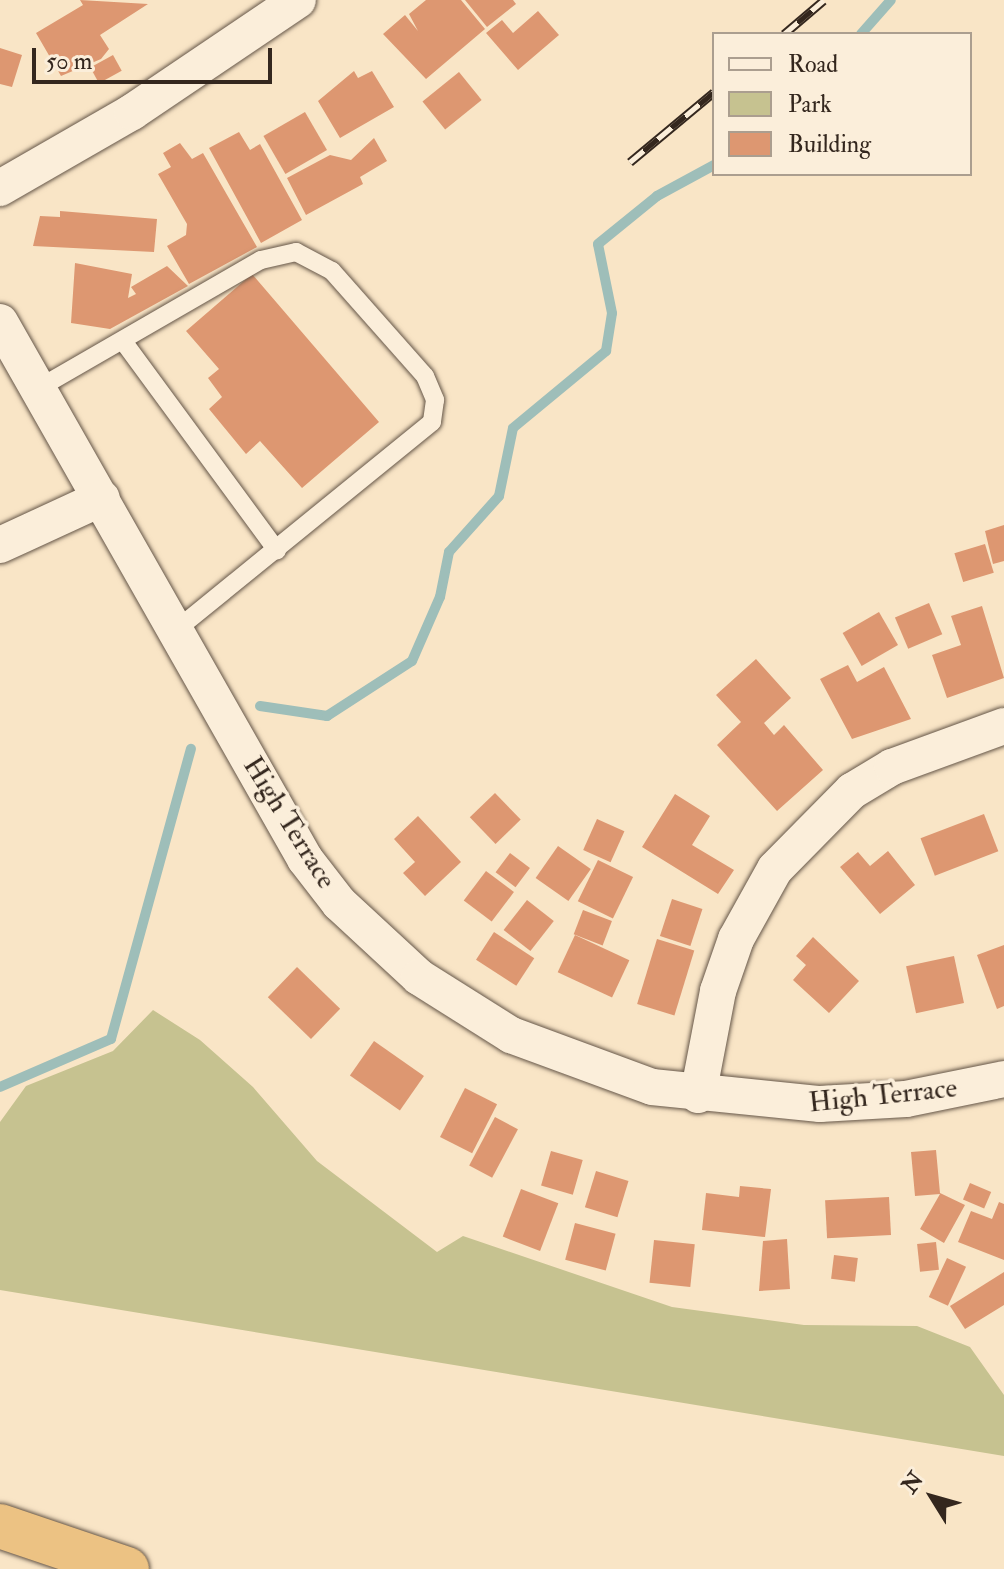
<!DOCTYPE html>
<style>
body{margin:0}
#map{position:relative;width:1004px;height:1569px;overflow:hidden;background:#f9e5c6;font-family:"IM FELL Double Pica",serif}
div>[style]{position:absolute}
.green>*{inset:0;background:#c6c290}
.stream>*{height:10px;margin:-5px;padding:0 5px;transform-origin:5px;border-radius:5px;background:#9ebeb9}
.building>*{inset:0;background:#dd9771;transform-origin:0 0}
.roads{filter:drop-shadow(0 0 2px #655648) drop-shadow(0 0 2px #655648)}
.lane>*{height:18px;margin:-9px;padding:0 9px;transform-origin:9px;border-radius:9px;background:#fbeeda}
.street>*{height:36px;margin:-18px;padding:0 18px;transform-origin:18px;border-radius:18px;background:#fbeeda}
.highway>*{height:44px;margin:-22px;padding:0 22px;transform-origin:22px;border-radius:22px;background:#ecc283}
.rail>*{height:9px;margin-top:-4.5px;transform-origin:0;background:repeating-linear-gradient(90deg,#fbeeda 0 18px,#34271e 0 36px);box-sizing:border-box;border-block:2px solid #34271e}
span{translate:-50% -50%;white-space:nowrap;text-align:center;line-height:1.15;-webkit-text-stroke:7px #fbeeda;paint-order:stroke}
.street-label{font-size:28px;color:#34271e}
.legend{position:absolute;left:712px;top:32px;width:260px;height:144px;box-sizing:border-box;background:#fbeeda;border:2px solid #ab9e8f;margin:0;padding:10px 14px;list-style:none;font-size:24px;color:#34271e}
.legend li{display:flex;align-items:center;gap:16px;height:40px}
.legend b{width:40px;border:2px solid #ab9e8f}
.north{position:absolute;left:892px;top:1457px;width:80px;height:80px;-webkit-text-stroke:6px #fbeeda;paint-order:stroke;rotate:307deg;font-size:22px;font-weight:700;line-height:32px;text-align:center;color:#34271e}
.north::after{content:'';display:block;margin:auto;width:28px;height:36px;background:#34271e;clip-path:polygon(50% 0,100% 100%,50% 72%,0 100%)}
.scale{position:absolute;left:32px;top:48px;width:240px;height:36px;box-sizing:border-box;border:4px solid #34271e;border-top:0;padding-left:10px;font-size:24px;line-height:28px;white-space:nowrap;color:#34271e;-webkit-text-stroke:6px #fbeeda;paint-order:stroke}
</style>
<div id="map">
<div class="green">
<i style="clip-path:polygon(153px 1010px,200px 1040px,253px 1087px,317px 1161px,437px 1252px,463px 1236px,672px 1307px,804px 1325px,917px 1326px,970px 1347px,1004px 1395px,1004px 1456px,0 1290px,0 1122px,26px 1086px,113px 1051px)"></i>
</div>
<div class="stream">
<i style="left:861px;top:34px;width:45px;rotate:-48.6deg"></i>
<i style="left:260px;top:706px;width:68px;rotate:8.5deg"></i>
<i style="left:327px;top:716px;width:101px;rotate:-32.9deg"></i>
<i style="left:412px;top:661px;width:70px;rotate:-66.4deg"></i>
<i style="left:440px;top:597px;width:46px;rotate:-78.7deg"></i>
<i style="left:449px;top:552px;width:75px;rotate:-48.2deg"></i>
<i style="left:499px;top:496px;width:69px;rotate:-78.4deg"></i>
<i style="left:513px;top:428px;width:121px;rotate:-39.6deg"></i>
<i style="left:606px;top:351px;width:38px;rotate:-81deg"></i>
<i style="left:612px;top:313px;width:70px;rotate:-101.5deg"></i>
<i style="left:598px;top:244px;width:76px;rotate:-39.1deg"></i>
<i style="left:657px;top:196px;width:65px;rotate:-28.5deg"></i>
<i style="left:0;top:1087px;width:121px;rotate:-23.4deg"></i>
<i style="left:111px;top:1039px;width:301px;rotate:-74.6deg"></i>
</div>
<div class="building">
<i style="clip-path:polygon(80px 0,148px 4px,100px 35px,109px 49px,101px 59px,61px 76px,36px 33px,83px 5px)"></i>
<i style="clip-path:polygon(426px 0,461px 0,485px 29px,426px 79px,383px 34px,405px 15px,418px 31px,409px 14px)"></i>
<i style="clip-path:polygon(465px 0,513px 0,516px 4px,487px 27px)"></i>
<i style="clip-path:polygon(538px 11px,559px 35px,518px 70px,486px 33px,502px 20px,513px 33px)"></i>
<i style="clip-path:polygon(0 48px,22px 55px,12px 87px,0 84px)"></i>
<i style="left:113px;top:55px;width:18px;height:26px;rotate:61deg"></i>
<i style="clip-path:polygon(354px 71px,358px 78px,372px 71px,394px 107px,340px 138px,318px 101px)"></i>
<i style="left:459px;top:72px;width:36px;height:47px;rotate:51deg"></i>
<i style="left:305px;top:112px;width:44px;height:48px;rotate:60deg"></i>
<i style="clip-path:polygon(239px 132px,250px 150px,260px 144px,302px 220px,261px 243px,209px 148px)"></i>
<i style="clip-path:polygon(374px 138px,387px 161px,360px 177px,363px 184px,306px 215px,287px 178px,330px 155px,351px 160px)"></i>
<i style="clip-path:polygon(180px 143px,192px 159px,203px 153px,257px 247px,189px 284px,167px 246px,186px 235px,187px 224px,158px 174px,171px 167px,163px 153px)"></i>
<i style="clip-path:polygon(60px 211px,157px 219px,154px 252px,33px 246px,40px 216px,60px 217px)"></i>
<i style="clip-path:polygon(75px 263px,132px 274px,128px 298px,136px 294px,131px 287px,167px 266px,188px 286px,110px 329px,71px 323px)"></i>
<i style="clip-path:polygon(252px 274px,379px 422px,302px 488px,260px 441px,246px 454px,209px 409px,222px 397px,208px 378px,219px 369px,186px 331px)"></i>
<i style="clip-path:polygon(1004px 525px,1004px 561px,993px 564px,985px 531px)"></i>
<i style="left:985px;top:544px;width:30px;height:32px;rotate:73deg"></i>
<i style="left:929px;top:603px;width:34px;height:37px;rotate:67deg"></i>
<i style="clip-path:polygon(982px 606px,1004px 678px,947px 698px,932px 655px,961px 645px,951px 616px)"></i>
<i style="left:879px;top:612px;width:38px;height:42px;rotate:60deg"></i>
<i style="clip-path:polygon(756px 659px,791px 698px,764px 723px,774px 735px,784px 725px,823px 770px,777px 811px,717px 745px,741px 722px,716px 695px)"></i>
<i style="clip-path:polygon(848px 665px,857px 682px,884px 667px,911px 719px,852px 739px,820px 679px)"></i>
<i style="left:495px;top:793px;width:37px;height:35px;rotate:46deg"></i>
<i style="clip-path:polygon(675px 794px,710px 816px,692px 845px,734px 870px,718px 894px,642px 847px)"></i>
<i style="left:984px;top:814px;width:40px;height:68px;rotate:69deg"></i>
<i style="clip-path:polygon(418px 816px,461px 862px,425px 896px,403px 873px,415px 862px,394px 839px)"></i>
<i style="left:597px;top:819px;width:30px;height:34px;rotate:24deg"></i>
<i style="left:558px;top:846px;width:40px;height:39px;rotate:35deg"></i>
<i style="clip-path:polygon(888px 851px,915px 885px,880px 914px,840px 867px,858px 852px,870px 866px)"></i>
<i style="left:510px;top:853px;width:25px;height:24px;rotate:37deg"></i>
<i style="left:598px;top:860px;width:39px;height:46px;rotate:26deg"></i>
<i style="left:486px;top:871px;width:35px;height:37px;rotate:37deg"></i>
<i style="left:672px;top:899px;width:32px;height:39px;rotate:18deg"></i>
<i style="left:527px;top:900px;width:34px;height:38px;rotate:38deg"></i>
<i style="left:583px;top:910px;width:31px;height:26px;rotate:21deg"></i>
<i style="left:494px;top:932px;width:48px;height:33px;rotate:33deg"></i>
<i style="left:575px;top:935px;width:60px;height:41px;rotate:25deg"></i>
<i style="clip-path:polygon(813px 937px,859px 981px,829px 1013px,793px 980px,806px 965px,796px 956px)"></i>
<i style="left:657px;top:939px;width:39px;height:68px;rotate:17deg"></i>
<i style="clip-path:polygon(1004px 945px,1004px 1006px,997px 1009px,977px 955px)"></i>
<i style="left:954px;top:956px;width:48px;height:49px;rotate:78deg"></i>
<i style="left:297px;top:967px;width:60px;height:42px;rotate:44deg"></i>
<i style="left:374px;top:1041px;width:61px;height:42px;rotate:35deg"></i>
<i style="left:465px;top:1088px;width:36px;height:55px;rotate:27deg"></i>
<i style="left:495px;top:1117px;width:26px;height:55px;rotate:28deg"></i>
<i style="clip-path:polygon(936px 1150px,940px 1193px,965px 1205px,944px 1243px,920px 1229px,940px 1194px,915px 1196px,911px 1152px)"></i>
<i style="left:551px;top:1151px;width:33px;height:36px;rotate:16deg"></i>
<i style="left:596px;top:1171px;width:34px;height:38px;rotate:17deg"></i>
<i style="left:970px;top:1183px;width:23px;height:18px;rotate:23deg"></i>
<i style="clip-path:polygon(740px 1186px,771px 1189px,765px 1237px,702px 1230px,706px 1193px,739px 1197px)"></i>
<i style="left:521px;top:1189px;width:40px;height:51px;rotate:21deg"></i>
<i style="left:889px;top:1197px;width:38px;height:64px;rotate:87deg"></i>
<i style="clip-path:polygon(999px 1202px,1004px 1204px,1004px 1260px,958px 1242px,971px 1211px,992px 1219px)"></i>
<i style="left:575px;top:1223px;width:42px;height:38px;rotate:15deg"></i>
<i style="clip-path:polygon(787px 1239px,790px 1289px,759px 1291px,763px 1241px)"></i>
<i style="left:654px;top:1240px;width:41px;height:43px;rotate:6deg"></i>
<i style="left:936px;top:1242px;width:28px;height:19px;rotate:84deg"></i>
<i style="left:834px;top:1255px;width:24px;height:24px;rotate:7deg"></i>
<i style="left:947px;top:1258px;width:21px;height:43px;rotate:25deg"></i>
<i style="clip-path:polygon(1004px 1272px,1004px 1305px,965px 1329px,950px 1306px)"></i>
</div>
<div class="roads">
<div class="lane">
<i style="left:123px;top:341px;width:260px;rotate:53.7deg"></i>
<i style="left:39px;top:388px;width:256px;rotate:-30deg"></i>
<i style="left:261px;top:260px;width:36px;rotate:-13deg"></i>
<i style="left:296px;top:252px;width:41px;rotate:27.8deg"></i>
<i style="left:332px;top:271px;width:140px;rotate:48.5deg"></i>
<i style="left:425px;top:376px;width:26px;rotate:67deg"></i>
<i style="left:435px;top:400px;width:22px;rotate:98deg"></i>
<i style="left:432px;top:422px;width:328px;rotate:140.9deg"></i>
</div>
<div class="street">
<i style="left:0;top:188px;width:152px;rotate:-29.9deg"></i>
<i style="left:132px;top:112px;width:200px;rotate:-34deg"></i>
<i style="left:0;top:322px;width:618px;rotate:60.4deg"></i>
<i style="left:305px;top:859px;width:56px;rotate:52.3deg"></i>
<i style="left:339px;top:903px;width:109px;rotate:42.8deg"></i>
<i style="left:419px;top:977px;width:109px;rotate:32.2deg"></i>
<i style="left:511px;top:1035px;width:150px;rotate:20.2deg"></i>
<i style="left:652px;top:1087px;width:169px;rotate:5.8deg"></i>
<i style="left:820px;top:1104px;width:86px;rotate:-3.3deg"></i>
<i style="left:906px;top:1099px;width:100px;rotate:-11.5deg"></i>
<i style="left:0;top:545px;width:112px;rotate:-24.7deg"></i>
<i style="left:698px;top:1095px;width:106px;rotate:-79.1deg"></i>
<i style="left:718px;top:991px;width:55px;rotate:-70.9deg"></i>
<i style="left:736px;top:939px;width:80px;rotate:-60.9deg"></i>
<i style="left:775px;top:869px;width:110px;rotate:-45.4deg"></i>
<i style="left:852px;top:791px;width:47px;rotate:-31deg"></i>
<i style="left:892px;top:767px;width:119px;rotate:-20.1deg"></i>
</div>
<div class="highway">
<i style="left:0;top:1526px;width:134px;rotate:18.7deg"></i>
</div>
</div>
<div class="rail">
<i style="left:784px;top:34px;width:52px;rotate:-40.4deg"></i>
<i style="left:630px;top:162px;width:109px;rotate:-39.8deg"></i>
</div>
<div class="street-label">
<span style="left:289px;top:823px;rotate:58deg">High Terrace</span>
<span style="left:883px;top:1096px;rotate:-6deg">High Terrace</span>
</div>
<ul class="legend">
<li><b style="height:10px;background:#fbeeda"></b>Road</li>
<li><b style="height:22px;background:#c6c290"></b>Park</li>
<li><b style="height:22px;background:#dd9771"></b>Building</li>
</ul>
<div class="north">N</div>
<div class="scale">50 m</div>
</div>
